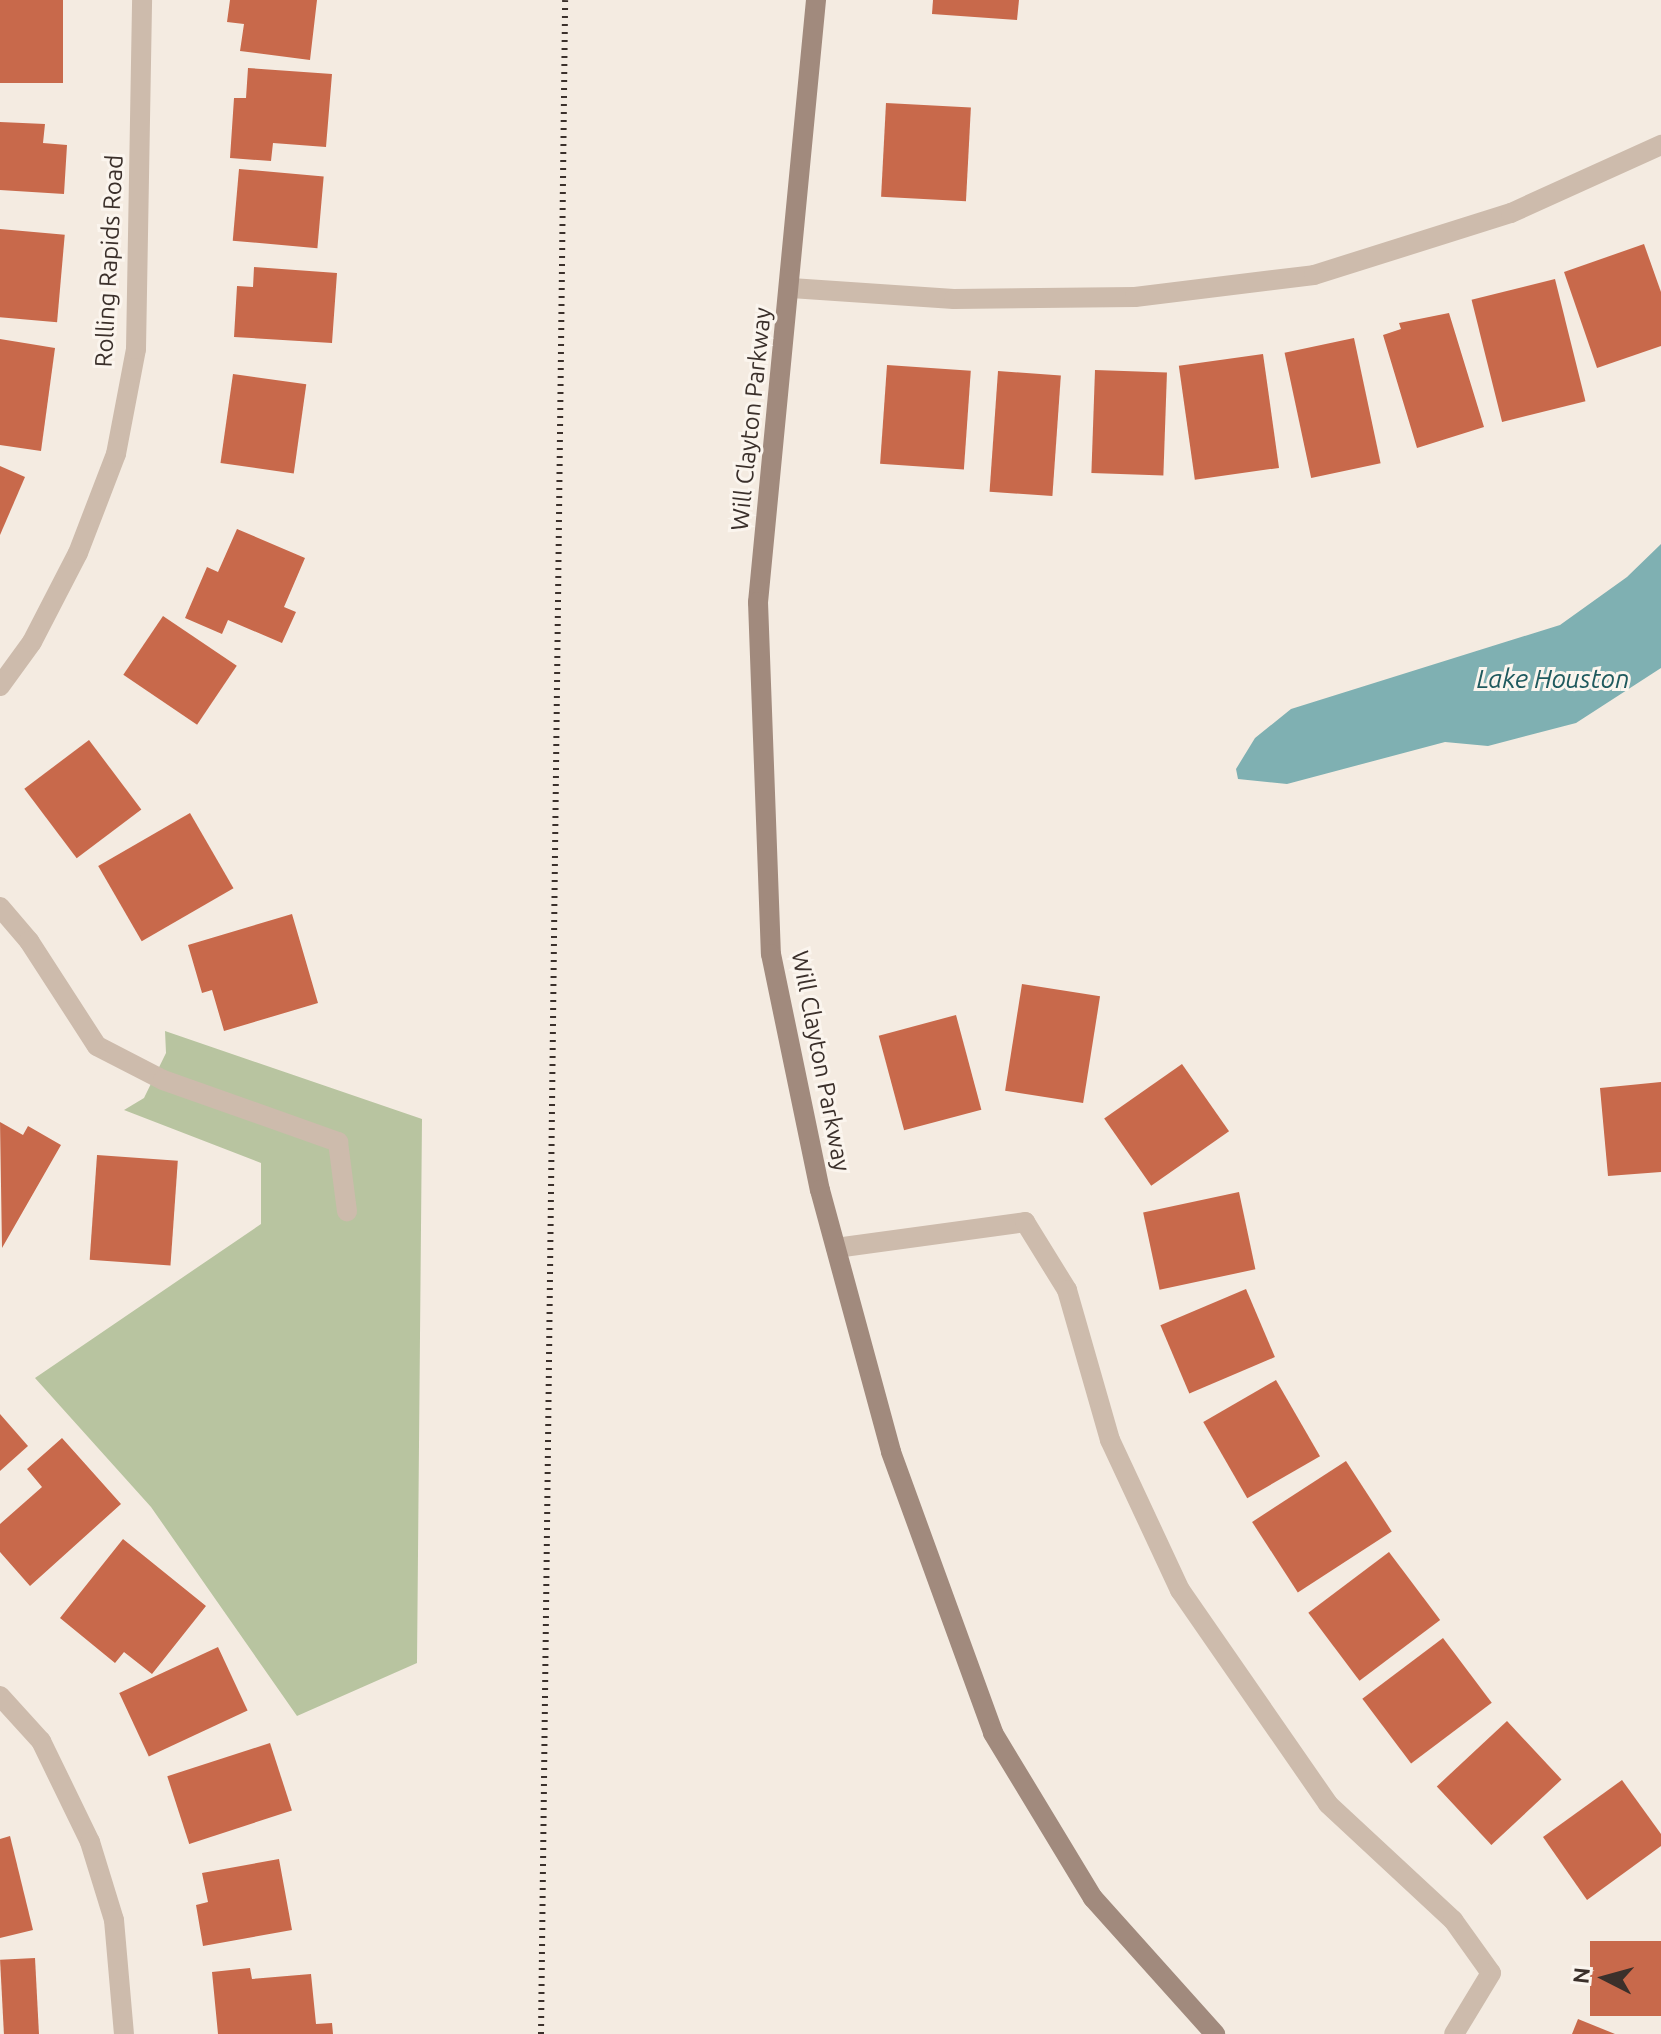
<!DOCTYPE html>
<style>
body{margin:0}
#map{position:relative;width:1661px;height:2034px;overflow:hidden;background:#f4ebe1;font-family:Ubuntu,sans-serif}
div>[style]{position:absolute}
.green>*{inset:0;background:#b8c4a0}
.water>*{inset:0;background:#7fb0b2}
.building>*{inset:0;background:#c8694b;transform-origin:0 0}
.lane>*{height:20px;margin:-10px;padding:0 10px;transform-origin:10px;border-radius:10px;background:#cdbbac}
.street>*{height:20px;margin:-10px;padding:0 10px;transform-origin:10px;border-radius:10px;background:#cdbbac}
.secondary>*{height:20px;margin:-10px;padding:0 10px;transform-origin:10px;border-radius:10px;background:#a18a7d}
.rail>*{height:6px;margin-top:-3px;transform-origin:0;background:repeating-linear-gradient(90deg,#3b302b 0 2px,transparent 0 8px)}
span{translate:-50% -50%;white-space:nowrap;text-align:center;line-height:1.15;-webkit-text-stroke:6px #fbf5ee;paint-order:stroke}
.street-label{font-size:24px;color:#3b302b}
.water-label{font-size:26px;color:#1f5a5e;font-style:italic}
.north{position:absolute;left:1565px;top:1938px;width:80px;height:80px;-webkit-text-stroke:6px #fbf5ee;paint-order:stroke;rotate:276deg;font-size:22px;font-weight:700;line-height:32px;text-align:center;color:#3b302b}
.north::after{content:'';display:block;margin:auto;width:28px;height:36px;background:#3b302b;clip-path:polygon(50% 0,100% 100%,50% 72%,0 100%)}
</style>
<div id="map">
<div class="green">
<i style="clip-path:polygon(165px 1031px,422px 1119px,417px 1663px,297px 1716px,151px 1507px,35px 1378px,261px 1224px,261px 1163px,124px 1110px,144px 1098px,166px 1053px)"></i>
</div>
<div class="water">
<i style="clip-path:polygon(1661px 544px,1661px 668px,1576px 723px,1488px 746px,1445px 742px,1287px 784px,1238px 779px,1236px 769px,1255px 738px,1291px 709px,1560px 625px,1627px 577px)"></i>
</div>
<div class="building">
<i style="left:0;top:0;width:63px;height:83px"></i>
<i style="clip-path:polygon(230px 0,317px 0,310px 60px,240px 51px,244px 24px,227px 22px)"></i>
<i style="clip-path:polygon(933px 0,1019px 0,1017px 20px,932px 14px)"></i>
<i style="clip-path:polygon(248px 68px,332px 74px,326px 147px,273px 143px,271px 161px,230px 158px,234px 98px,246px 98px)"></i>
<i style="left:886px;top:103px;width:85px;height:94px;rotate:3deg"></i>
<i style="clip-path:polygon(0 122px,45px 124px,43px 143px,67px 145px,64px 194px,0 190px)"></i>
<i style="left:239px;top:169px;width:85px;height:72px;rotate:5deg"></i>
<i style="left:0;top:229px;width:65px;height:88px;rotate:5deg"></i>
<i style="clip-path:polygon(1644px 244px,1661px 292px,1661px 346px,1597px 368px,1564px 272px)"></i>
<i style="clip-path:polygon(254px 267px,337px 273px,332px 343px,234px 337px,237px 286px,253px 287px)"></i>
<i style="left:1555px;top:279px;width:126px;height:86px;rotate:76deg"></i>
<i style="clip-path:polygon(1449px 313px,1484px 427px,1417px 448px,1383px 335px,1401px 329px,1399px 323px)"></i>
<i style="left:1354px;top:338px;width:128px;height:71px;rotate:78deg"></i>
<i style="clip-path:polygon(0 339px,55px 348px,41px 451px,0 445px)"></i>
<i style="left:1263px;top:354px;width:115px;height:85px;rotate:82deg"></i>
<i style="left:887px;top:365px;width:84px;height:99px;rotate:4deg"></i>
<i style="left:1095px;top:370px;width:72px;height:103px;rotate:2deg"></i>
<i style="left:998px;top:371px;width:63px;height:121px;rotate:4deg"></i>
<i style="left:233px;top:374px;width:74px;height:90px;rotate:8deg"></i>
<i style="clip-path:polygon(0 466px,25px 477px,0 535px)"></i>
<i style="clip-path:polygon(237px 529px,305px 558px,284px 607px,296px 612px,282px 643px,228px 620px,222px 634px,185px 618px,207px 567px,218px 572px)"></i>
<i style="left:163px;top:616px;width:89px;height:71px;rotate:34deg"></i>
<i style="left:89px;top:740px;width:87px;height:81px;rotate:53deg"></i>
<i style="left:190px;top:813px;width:87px;height:106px;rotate:60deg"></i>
<i style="clip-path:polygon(292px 914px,318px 1003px,224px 1031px,212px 990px,202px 993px,188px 945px)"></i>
<i style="left:1022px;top:984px;width:79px;height:108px;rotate:9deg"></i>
<i style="left:956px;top:1015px;width:98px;height:80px;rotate:75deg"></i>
<i style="left:1182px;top:1064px;width:82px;height:95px;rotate:55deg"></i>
<i style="clip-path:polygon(1661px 1082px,1661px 1172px,1608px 1176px,1600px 1088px)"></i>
<i style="clip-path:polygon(0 1122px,23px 1135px,28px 1126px,61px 1145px,2px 1248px)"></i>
<i style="left:97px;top:1155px;width:81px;height:105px;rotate:4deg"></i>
<i style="left:1239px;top:1192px;width:79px;height:98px;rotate:78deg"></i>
<i style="left:1246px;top:1289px;width:74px;height:93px;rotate:67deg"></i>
<i style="left:1276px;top:1380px;width:88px;height:84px;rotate:60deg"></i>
<i style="clip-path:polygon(0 1414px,28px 1446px,0 1471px)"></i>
<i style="clip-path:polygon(62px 1438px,121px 1504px,30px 1586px,0 1552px,0 1524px,42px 1487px,27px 1469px)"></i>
<i style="left:1346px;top:1461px;width:84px;height:112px;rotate:57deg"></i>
<i style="clip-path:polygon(123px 1539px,206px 1606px,152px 1674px,124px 1652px,115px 1663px,60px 1618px)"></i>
<i style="left:1389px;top:1552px;width:85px;height:101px;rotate:53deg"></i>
<i style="left:1443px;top:1638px;width:81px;height:101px;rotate:53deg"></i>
<i style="left:218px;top:1647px;width:70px;height:109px;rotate:65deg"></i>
<i style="left:1507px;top:1721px;width:80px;height:96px;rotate:47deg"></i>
<i style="left:270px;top:1743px;width:71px;height:108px;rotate:72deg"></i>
<i style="clip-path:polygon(1622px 1780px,1661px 1834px,1661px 1846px,1587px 1900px,1543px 1837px)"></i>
<i style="clip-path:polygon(10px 1836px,33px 1930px,0 1938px,0 1839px)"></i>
<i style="clip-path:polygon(279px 1859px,292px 1930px,203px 1946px,196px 1905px,208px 1902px,202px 1873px)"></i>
<i style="left:1590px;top:1941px;width:71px;height:75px"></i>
<i style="left:35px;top:1958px;width:76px;height:35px;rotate:87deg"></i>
<i style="clip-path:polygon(250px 1968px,252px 1979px,311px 1974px,316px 2024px,332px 2023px,333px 2034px,218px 2034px,212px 1972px)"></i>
<i style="clip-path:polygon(1578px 2019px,1615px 2034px,1572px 2034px)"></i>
</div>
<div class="lane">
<i style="left:97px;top:1046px;width:74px;rotate:27.3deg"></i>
<i style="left:163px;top:1080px;width:186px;rotate:19.5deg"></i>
<i style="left:338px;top:1142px;width:70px;rotate:82.6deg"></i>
</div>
<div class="street">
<i style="left:791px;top:288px;width:163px;rotate:3.9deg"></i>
<i style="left:954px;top:299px;width:181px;rotate:-0.6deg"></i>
<i style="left:1135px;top:297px;width:180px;rotate:-7deg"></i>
<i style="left:1314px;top:275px;width:207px;rotate:-17.5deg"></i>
<i style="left:1511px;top:213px;width:165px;rotate:-24.4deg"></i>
<i style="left:0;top:686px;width:54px;rotate:-54deg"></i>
<i style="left:32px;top:642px;width:100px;rotate:-62.7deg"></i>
<i style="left:78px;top:553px;width:106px;rotate:-69deg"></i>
<i style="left:116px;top:454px;width:107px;rotate:-79.2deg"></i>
<i style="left:136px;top:349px;width:349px;rotate:-89deg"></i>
<i style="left:0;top:907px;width:45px;rotate:49.5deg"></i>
<i style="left:29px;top:941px;width:125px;rotate:57.1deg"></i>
<i style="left:836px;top:1248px;width:191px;rotate:-7.8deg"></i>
<i style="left:1025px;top:1222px;width:80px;rotate:58.3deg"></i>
<i style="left:1067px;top:1290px;width:156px;rotate:74deg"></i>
<i style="left:1110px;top:1440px;width:166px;rotate:65deg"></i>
<i style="left:1180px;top:1590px;width:260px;rotate:55.3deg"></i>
<i style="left:1328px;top:1804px;width:171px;rotate:42.9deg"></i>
<i style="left:1453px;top:1920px;width:65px;rotate:54.4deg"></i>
<i style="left:1491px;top:1973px;width:71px;rotate:121.2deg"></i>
<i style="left:0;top:1696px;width:61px;rotate:47.7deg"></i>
<i style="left:41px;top:1741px;width:112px;rotate:64.1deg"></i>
<i style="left:90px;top:1842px;width:82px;rotate:72.9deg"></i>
<i style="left:114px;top:1920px;width:114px;rotate:85deg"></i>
</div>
<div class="secondary">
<i style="left:816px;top:0;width:605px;rotate:95.5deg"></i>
<i style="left:758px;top:602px;width:352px;rotate:87.9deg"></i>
<i style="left:771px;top:954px;width:241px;rotate:78.3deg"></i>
<i style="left:820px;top:1190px;width:271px;rotate:74.8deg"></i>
<i style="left:891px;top:1452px;width:299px;rotate:70deg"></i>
<i style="left:993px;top:1733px;width:193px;rotate:58.8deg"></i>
<i style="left:1093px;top:1898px;width:183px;rotate:48.1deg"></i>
</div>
<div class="rail">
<i style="left:541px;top:2034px;width:2034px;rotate:-89.32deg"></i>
</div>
<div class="street-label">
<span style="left:109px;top:261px;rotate:-87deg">Rolling Rapids Road</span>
<span style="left:751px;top:419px;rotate:-84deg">Will Clayton Parkway</span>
<span style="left:821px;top:1061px;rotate:79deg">Will Clayton Parkway</span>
</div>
<div class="water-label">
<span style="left:1553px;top:679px">Lake Houston</span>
</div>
<div class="north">N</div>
</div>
